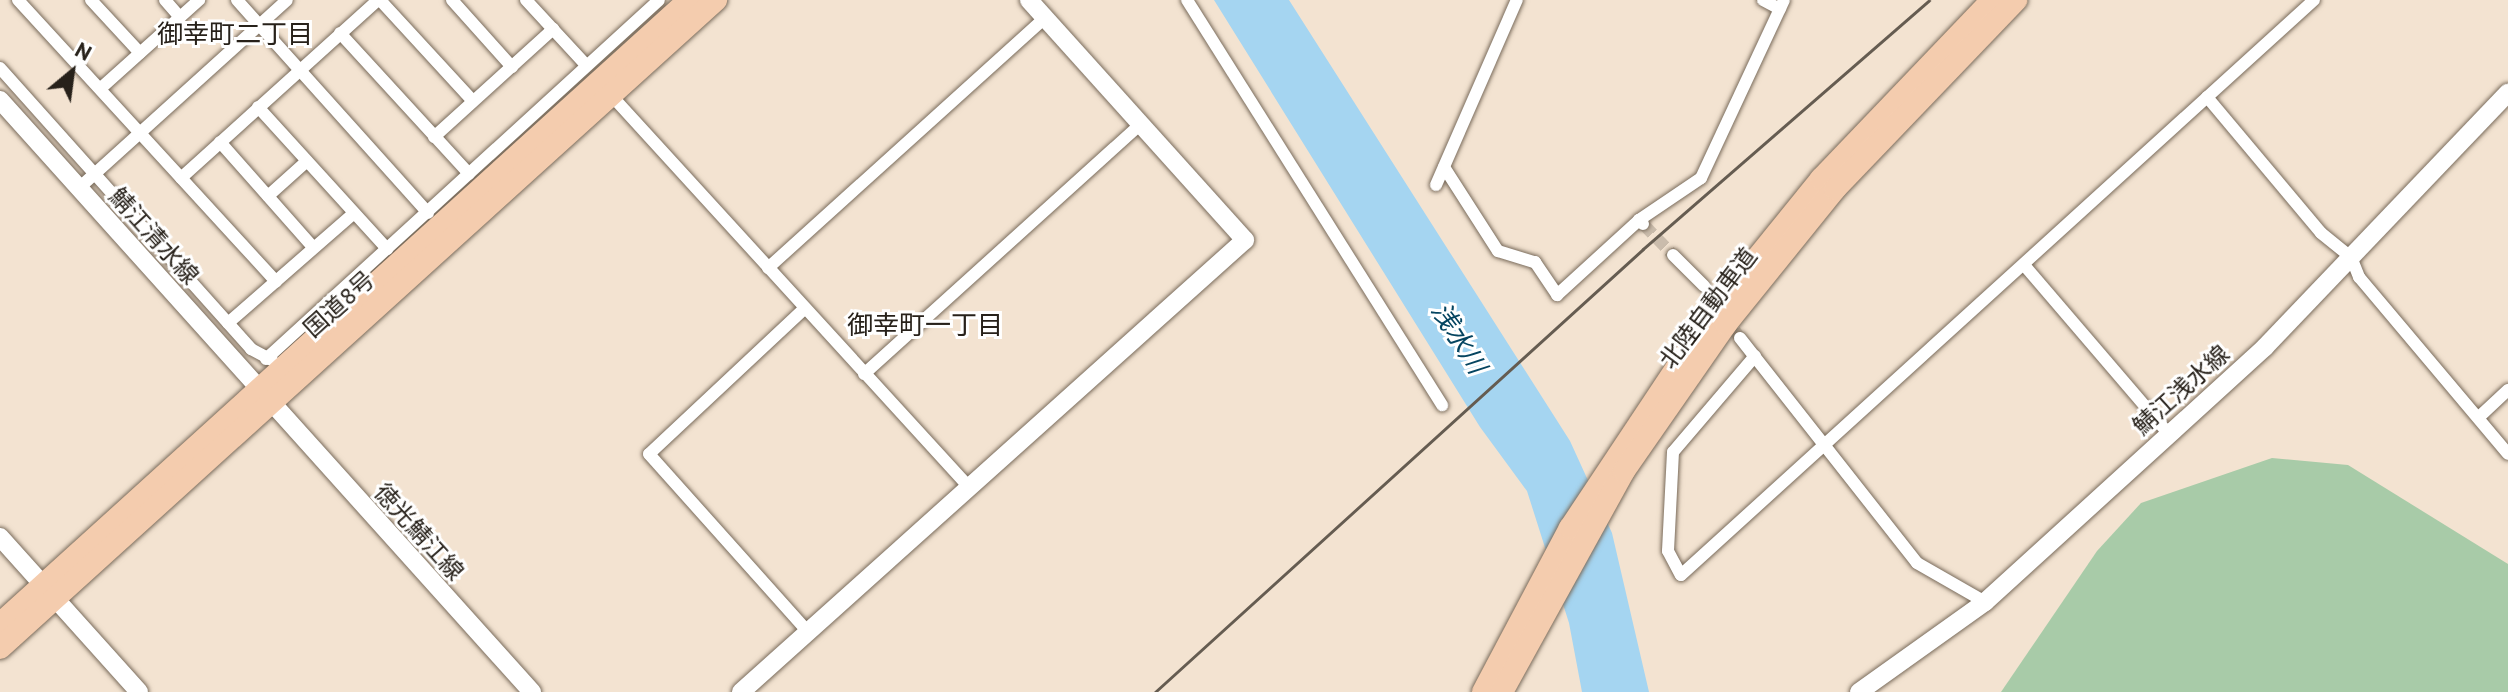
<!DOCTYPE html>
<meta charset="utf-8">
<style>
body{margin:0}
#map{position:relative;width:2508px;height:692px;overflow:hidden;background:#f3e3d1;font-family:"PT Sans","Noto Sans JP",sans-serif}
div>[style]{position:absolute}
.green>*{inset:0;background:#a8cba8}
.water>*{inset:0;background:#a5d5f1}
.street-tunnel>*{height:12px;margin-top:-6px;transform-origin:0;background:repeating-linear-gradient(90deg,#cabcac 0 12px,transparent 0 18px)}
.roads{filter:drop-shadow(0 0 2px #796b5b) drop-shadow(0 0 2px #796b5b)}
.street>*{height:12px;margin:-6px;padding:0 6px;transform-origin:6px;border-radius:6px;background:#fff}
.secondary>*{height:18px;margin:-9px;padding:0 9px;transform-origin:9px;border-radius:9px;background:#fff}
.highway>*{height:22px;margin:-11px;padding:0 11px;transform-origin:11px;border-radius:11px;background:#f4ccae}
.rail>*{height:3px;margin:-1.5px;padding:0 1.5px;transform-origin:1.5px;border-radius:1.5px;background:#655c51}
span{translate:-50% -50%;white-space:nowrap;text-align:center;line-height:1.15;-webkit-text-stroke:6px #fff;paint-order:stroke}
.street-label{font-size:24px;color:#27211a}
.neighbourhood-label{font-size:26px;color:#27211a}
.water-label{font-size:26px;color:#044460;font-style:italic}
.north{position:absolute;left:32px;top:32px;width:80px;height:80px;-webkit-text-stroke:6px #fff;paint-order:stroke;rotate:29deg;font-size:22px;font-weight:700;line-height:32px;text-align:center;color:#27211a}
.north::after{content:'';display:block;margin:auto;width:28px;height:36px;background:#27211a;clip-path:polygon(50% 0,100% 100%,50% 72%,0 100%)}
</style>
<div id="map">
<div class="green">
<i style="clip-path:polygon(2272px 458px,2348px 465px,2508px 564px,2508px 692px,2001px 692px,2097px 551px,2141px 503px)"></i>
</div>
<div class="water">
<i style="clip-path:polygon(1214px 0,1289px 0,1570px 441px,1612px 533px,1649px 692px,1582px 692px,1569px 623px,1527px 491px,1480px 427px)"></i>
</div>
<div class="street-tunnel">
<i style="left:1644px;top:225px;width:42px;rotate:46deg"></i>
<i style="left:1704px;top:286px;width:63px;rotate:55.3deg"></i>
</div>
<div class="roads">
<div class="street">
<i style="left:18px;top:0;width:382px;rotate:47.5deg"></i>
<i style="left:91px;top:0;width:72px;rotate:47.2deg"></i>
<i style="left:165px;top:0;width:23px;rotate:49deg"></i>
<i style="left:237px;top:0;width:286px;rotate:48.1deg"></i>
<i style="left:380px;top:0;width:137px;rotate:47.4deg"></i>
<i style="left:452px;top:0;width:90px;rotate:48.2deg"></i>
<i style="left:526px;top:0;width:88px;rotate:47.3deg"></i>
<i style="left:1187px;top:0;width:479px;rotate:57.8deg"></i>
<i style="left:1763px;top:0;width:19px;rotate:28deg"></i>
<i style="left:340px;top:33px;width:191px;rotate:47.5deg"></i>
<i style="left:0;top:68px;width:377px;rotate:48.2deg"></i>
<i style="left:251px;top:349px;width:24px;rotate:28deg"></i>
<i style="left:101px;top:88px;width:132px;rotate:-41.9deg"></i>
<i style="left:611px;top:95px;width:531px;rotate:47.6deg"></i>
<i style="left:2207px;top:97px;width:177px;rotate:50deg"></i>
<i style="left:2321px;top:233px;width:38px;rotate:39deg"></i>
<i style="left:2351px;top:257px;width:22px;rotate:68deg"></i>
<i style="left:2359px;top:277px;width:231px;rotate:49.9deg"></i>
<i style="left:258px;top:107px;width:192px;rotate:47.7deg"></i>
<i style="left:434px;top:137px;width:161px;rotate:-42.2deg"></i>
<i style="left:220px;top:142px;width:140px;rotate:48.5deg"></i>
<i style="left:1444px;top:167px;width:100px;rotate:57.3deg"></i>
<i style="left:1498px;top:251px;width:39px;rotate:17deg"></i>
<i style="left:1535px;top:262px;width:40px;rotate:56deg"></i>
<i style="left:1557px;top:295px;width:111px;rotate:-42.4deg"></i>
<i style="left:181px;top:178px;width:266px;rotate:-42.1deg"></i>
<i style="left:1436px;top:185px;width:202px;rotate:-66.4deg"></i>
<i style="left:79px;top:188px;width:280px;rotate:-42.1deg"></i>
<i style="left:268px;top:196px;width:52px;rotate:-41.9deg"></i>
<i style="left:1643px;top:224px;width:6px;rotate:-135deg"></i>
<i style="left:1639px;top:220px;width:75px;rotate:-34.1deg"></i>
<i style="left:1701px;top:178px;width:196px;rotate:-65deg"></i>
<i style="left:1673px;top:255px;width:44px;rotate:45deg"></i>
<i style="left:2024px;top:265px;width:221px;rotate:49.4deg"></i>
<i style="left:768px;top:268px;width:373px;rotate:-42.1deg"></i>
<i style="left:804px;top:309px;width:212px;rotate:136.9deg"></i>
<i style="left:649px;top:454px;width:237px;rotate:48.2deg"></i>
<i style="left:228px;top:323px;width:167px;rotate:-41.1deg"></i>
<i style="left:1740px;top:338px;width:286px;rotate:51.8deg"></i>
<i style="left:1917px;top:563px;width:78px;rotate:29.8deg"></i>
<i style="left:1755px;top:356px;width:126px;rotate:130.5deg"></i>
<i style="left:1673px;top:452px;width:99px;rotate:92.9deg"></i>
<i style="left:1668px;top:551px;width:27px;rotate:62deg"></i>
<i style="left:1681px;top:575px;width:855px;rotate:-42.25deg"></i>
<i style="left:266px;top:359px;width:532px;rotate:-42.41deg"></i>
<i style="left:864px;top:374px;width:372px;rotate:-42.1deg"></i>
<i style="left:2479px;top:417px;width:40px;rotate:-43deg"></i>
</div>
<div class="secondary">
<i style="left:0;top:100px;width:796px;rotate:48.06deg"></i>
<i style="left:0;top:537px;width:208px;rotate:48.1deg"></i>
<i style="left:741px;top:692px;width:677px;rotate:-41.89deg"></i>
<i style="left:1245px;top:240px;width:323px;rotate:-132deg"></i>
<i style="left:1859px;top:692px;width:155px;rotate:-35.5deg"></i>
<i style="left:1985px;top:602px;width:379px;rotate:-42.3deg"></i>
<i style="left:2265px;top:347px;width:352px;rotate:-46.3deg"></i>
</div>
<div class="highway">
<i style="left:0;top:624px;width:930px;rotate:-42.17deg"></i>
<i style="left:0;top:648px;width:966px;rotate:-42.15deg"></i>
<i style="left:1483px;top:692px;width:186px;rotate:-62.1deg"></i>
<i style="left:1570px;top:528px;width:260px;rotate:-56.4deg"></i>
<i style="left:1714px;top:311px;width:170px;rotate:-51deg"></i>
<i style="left:1821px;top:179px;width:248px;rotate:-46.3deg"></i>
<i style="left:1502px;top:692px;width:252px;rotate:-61.1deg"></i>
<i style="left:1624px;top:471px;width:179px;rotate:-55.2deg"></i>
<i style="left:1726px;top:324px;width:174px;rotate:-51.1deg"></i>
<i style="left:1835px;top:189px;width:262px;rotate:-46.2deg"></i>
</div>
</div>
<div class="rail">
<i style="left:1155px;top:692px;width:659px;rotate:-42.23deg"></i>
<i style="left:1643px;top:249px;width:379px;rotate:-41deg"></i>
</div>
<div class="street-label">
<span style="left:154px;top:236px;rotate:48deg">鯖江清水線</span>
<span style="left:339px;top:304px;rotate:-42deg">国道8号</span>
<span style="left:1708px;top:308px;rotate:-53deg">北陸自動車道</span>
<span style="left:2181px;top:390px;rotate:-42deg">鯖江浅水線</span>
<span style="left:419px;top:532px;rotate:48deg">徳光鯖江線</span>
</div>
<div class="neighbourhood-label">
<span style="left:235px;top:34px">御幸町二丁目</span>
<span style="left:925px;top:325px">御幸町一丁目</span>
</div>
<div class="water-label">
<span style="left:1459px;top:338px;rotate:58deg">浅水川</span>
</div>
<div class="north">N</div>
</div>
